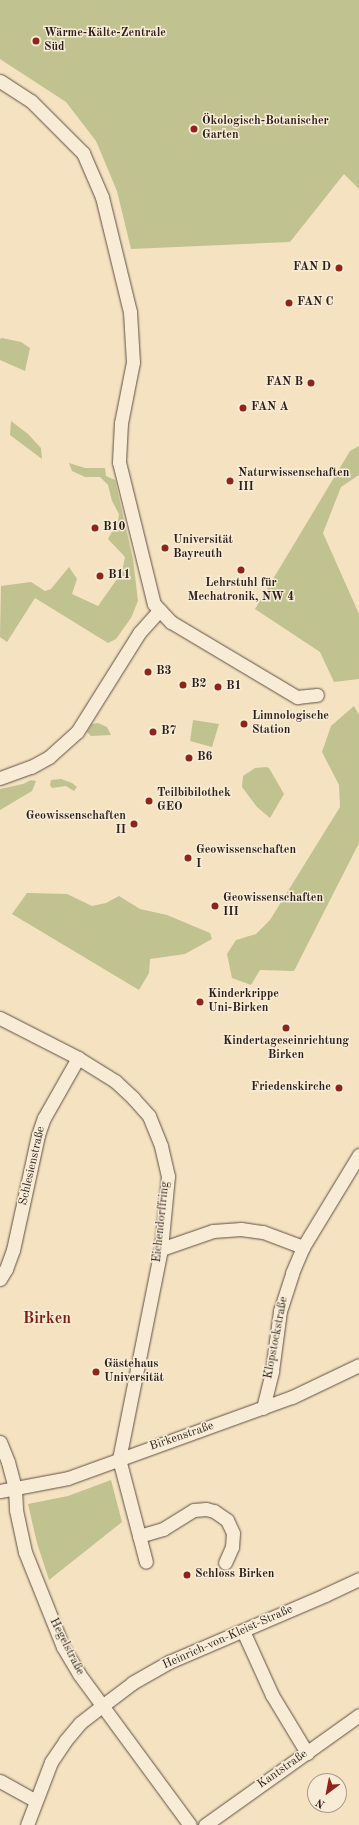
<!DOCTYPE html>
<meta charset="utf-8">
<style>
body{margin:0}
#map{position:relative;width:359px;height:1825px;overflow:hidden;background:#f5e2c0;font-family:"Old Standard TT",serif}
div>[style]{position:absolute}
.green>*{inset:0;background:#c0c290}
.roads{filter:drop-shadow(0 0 1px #5e5045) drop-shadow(0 0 1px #5e5045)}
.street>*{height:13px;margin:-6.5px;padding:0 6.5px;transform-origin:6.5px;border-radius:6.5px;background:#f8ecd6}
.dots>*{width:11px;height:11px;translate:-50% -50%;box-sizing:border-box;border:2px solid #f8ecd6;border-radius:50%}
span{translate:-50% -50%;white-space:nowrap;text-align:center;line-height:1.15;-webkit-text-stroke:3px #f8ecd6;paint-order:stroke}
.poi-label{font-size:12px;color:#2c201c;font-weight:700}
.left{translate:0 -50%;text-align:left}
.right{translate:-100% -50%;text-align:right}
.street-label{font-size:12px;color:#2c201c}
.district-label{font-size:16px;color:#7a1f14;font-weight:700}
.north{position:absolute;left:307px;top:1773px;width:40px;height:40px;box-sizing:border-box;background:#f8ecd6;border:1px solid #a69a8c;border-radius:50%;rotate:212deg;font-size:11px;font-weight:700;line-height:16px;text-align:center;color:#2c201c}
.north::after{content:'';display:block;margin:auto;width:14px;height:18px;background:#8f2418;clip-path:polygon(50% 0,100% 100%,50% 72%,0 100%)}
</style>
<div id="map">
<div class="green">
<i style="clip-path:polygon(0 0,359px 0,359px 189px,344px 174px,290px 242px,131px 249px,117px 191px,96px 141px,66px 102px,0 59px)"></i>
<i style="clip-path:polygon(2px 338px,21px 342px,30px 348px,25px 371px,0 360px,0 339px)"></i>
<i style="clip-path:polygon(11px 421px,28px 434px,41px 448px,42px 459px,10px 435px)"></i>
<i style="clip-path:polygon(359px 446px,359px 475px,341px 487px,323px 533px,359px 614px,359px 679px,334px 682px,320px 652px,255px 609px,350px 451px)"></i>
<i style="clip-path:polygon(69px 463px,85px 468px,105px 468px,106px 476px,115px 480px,133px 559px,138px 601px,131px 618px,116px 639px,108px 643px,35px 598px,7px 642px,0 637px,1px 586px,31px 582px,45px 591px,51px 589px,69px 567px,77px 579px,72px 594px,98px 606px,122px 572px,125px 557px,108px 539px,118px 521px,119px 514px,112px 501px,108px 485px,100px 477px,85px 477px,72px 471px)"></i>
<i style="clip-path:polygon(354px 706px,359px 715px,359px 843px,294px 971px,260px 970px,251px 985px,232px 978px,227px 954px,236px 940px,256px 934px,270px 920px,340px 807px,339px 785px,322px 752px,331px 726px)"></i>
<i style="clip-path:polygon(193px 720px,219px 724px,212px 747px,190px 741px)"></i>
<i style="clip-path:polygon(98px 723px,107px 727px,111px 735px,91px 736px,87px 732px,92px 724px)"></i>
<i style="clip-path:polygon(266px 767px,269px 768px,284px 794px,270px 818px,257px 807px,242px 787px,243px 776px,255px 768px)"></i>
<i style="clip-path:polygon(61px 779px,72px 783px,77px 787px,74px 791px,66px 786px,52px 788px,50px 785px,51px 780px)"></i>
<i style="clip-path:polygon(31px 780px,36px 781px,32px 791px,0 810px,0 789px,23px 784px)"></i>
<i style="clip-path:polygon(27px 893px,67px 894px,92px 906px,106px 903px,119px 896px,140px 909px,167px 915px,210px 933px,212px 939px,185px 954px,150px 959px,149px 973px,139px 990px,12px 914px)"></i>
<i style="clip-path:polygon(111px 1480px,122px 1522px,49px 1580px,37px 1543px,28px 1504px,68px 1496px)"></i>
</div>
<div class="roads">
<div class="street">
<i style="left:0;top:81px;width:37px;rotate:33deg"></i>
<i style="left:31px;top:101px;width:74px;rotate:45deg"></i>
<i style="left:83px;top:153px;width:48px;rotate:66.6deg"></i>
<i style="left:102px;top:197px;width:118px;rotate:76.3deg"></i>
<i style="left:130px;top:312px;width:50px;rotate:86.6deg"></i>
<i style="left:133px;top:362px;width:62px;rotate:101.1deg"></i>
<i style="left:121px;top:423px;width:39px;rotate:93deg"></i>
<i style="left:119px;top:462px;width:146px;rotate:76.2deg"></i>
<i style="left:154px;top:604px;width:25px;rotate:47deg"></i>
<i style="left:171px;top:622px;width:147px;rotate:30.8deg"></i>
<i style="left:297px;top:697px;width:20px;rotate:-6deg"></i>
<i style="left:0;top:778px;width:33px;rotate:-20deg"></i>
<i style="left:31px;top:767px;width:21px;rotate:-29deg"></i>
<i style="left:49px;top:757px;width:38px;rotate:-42deg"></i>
<i style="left:77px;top:732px;width:117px;rotate:-57.9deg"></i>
<i style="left:139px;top:633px;width:31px;rotate:-48deg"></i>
<i style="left:0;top:1018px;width:88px;rotate:27.1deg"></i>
<i style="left:78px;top:1058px;width:44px;rotate:31.9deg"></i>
<i style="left:115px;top:1081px;width:25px;rotate:43deg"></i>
<i style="left:133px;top:1098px;width:24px;rotate:48deg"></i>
<i style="left:149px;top:1116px;width:32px;rotate:68deg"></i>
<i style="left:161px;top:1146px;width:31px;rotate:77deg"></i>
<i style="left:168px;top:1176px;width:73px;rotate:95.5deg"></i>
<i style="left:161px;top:1249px;width:214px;rotate:101.3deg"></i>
<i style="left:119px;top:1459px;width:106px;rotate:75.3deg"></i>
<i style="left:161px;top:1249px;width:55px;rotate:-19.1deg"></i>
<i style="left:213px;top:1231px;width:28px;rotate:-4deg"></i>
<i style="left:241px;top:1229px;width:22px;rotate:8deg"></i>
<i style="left:263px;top:1232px;width:43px;rotate:20.6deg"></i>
<i style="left:0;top:1279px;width:12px;rotate:-59deg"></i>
<i style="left:6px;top:1269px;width:20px;rotate:-70deg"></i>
<i style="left:13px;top:1250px;width:118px;rotate:-77.7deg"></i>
<i style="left:38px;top:1135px;width:18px;rotate:-71deg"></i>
<i style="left:44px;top:1118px;width:69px;rotate:-60.5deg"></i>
<i style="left:263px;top:1408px;width:38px;rotate:-76deg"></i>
<i style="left:272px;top:1371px;width:61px;rotate:-82.4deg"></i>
<i style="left:280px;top:1311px;width:40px;rotate:-72deg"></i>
<i style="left:292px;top:1273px;width:28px;rotate:-67deg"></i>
<i style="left:303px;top:1247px;width:108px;rotate:-58.7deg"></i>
<i style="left:0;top:1442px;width:22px;rotate:68deg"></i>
<i style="left:8px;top:1462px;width:28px;rotate:75deg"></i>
<i style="left:15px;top:1489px;width:21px;rotate:87deg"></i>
<i style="left:16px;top:1510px;width:43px;rotate:77.9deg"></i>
<i style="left:25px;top:1552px;width:102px;rotate:68.2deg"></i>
<i style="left:63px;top:1647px;width:31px;rotate:59deg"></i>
<i style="left:79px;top:1674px;width:187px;rotate:53.7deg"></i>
<i style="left:0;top:1491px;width:69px;rotate:-10.8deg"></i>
<i style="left:68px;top:1478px;width:238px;rotate:-19.9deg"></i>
<i style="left:292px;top:1397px;width:74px;rotate:-25.5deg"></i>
<i style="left:139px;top:1536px;width:25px;rotate:-16deg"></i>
<i style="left:163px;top:1529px;width:36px;rotate:-32deg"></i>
<i style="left:194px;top:1510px;width:12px;rotate:-5deg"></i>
<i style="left:206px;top:1509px;width:8px;rotate:14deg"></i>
<i style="left:214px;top:1511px;width:16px;rotate:35deg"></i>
<i style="left:227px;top:1520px;width:14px;rotate:65deg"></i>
<i style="left:233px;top:1533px;width:14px;rotate:94deg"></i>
<i style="left:232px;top:1547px;width:17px;rotate:114deg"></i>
<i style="left:243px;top:1631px;width:70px;rotate:65.6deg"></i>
<i style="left:272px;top:1695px;width:68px;rotate:58.9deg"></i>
<i style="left:0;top:1781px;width:41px;rotate:29.1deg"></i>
<i style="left:27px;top:1825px;width:67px;rotate:-69.1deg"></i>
<i style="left:51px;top:1762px;width:25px;rotate:-56deg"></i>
<i style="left:65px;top:1741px;width:23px;rotate:-50deg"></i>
<i style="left:80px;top:1723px;width:28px;rotate:-38deg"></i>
<i style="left:102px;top:1706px;width:38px;rotate:-37deg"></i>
<i style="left:132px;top:1683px;width:43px;rotate:-29.6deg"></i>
<i style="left:169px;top:1662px;width:170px;rotate:-23.2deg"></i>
<i style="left:325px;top:1595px;width:38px;rotate:-25deg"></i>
<i style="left:205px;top:1825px;width:189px;rotate:-35.5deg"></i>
</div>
</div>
<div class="dots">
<i style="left:36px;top:41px;background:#8f2418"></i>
<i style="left:194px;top:129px;background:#8f2418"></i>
<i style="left:339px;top:268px;background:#8f2418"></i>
<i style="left:289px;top:303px;background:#8f2418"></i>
<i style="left:311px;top:383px;background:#8f2418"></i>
<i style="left:243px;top:408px;background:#8f2418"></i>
<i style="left:230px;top:481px;background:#8f2418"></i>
<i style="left:95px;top:528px;background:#8f2418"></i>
<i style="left:165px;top:548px;background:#8f2418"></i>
<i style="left:241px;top:570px;background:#8f2418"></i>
<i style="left:100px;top:576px;background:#8f2418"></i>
<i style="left:148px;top:672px;background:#8f2418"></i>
<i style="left:183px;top:685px;background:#8f2418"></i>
<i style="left:218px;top:687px;background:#8f2418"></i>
<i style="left:244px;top:724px;background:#8f2418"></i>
<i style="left:153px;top:732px;background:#8f2418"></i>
<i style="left:189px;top:758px;background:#8f2418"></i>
<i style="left:149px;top:801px;background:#8f2418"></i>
<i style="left:134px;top:824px;background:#8f2418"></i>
<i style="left:188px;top:858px;background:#8f2418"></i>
<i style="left:215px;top:906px;background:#8f2418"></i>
<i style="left:200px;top:1002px;background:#8f2418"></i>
<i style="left:286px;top:1028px;background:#8f2418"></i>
<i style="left:339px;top:1088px;background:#8f2418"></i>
<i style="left:96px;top:1372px;background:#8f2418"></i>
<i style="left:187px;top:1575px;background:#8f2418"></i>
</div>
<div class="poi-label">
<span class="left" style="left:44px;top:41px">Wärme-Kälte-Zentrale<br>Süd</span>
<span class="left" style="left:202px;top:129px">Ökologisch-Botanischer<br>Garten</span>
<span class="right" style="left:331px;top:268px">FAN D</span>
<span class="left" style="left:297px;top:303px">FAN C</span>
<span class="right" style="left:303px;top:383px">FAN B</span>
<span class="left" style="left:251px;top:408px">FAN A</span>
<span class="left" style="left:238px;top:481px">Naturwissenschaften<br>III</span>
<span class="left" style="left:103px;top:528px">B10</span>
<span class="left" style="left:173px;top:548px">Universität<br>Bayreuth</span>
<span class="left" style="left:108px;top:576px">B11</span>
<span style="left:241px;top:591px">Lehrstuhl für<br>Mechatronik, NW 4</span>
<span class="left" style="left:156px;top:672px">B3</span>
<span class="left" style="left:191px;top:685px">B2</span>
<span class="left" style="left:226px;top:687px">B1</span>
<span class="left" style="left:252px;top:724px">Limnologische<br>Station</span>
<span class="left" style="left:161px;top:732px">B7</span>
<span class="left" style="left:197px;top:758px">B6</span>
<span class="left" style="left:157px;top:801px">Teilbibilothek<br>GEO</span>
<span class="right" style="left:126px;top:824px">Geowissenschaften<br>II</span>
<span class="left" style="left:196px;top:858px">Geowissenschaften<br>I</span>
<span class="left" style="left:223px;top:906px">Geowissenschaften<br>III</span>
<span class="left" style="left:208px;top:1002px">Kinderkrippe<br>Uni-Birken</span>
<span style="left:286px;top:1049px">Kindertageseinrichtung<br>Birken</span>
<span class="right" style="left:331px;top:1088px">Friedenskirche</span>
<span class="left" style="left:104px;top:1372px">Gästehaus<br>Universität</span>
<span class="left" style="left:195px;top:1575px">Schloss Birken</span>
</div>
<div class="street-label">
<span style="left:33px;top:1166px;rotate:-77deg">Schlesienstraße</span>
<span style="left:162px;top:1222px;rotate:-84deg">Eichendorffring</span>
<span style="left:277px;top:1338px;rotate:-79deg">Klopstockstraße</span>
<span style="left:182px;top:1437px;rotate:-19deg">Birkenstraße</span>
<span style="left:228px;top:1638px;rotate:-24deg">Heinrich-von-Kleist-Straße</span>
<span style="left:66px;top:1647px;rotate:63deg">Hegelstraße</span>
<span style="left:283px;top:1770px;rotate:-35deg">Kantstraße</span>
</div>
<div class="district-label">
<span style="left:47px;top:1319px">Birken</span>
</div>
<div class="north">N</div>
</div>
